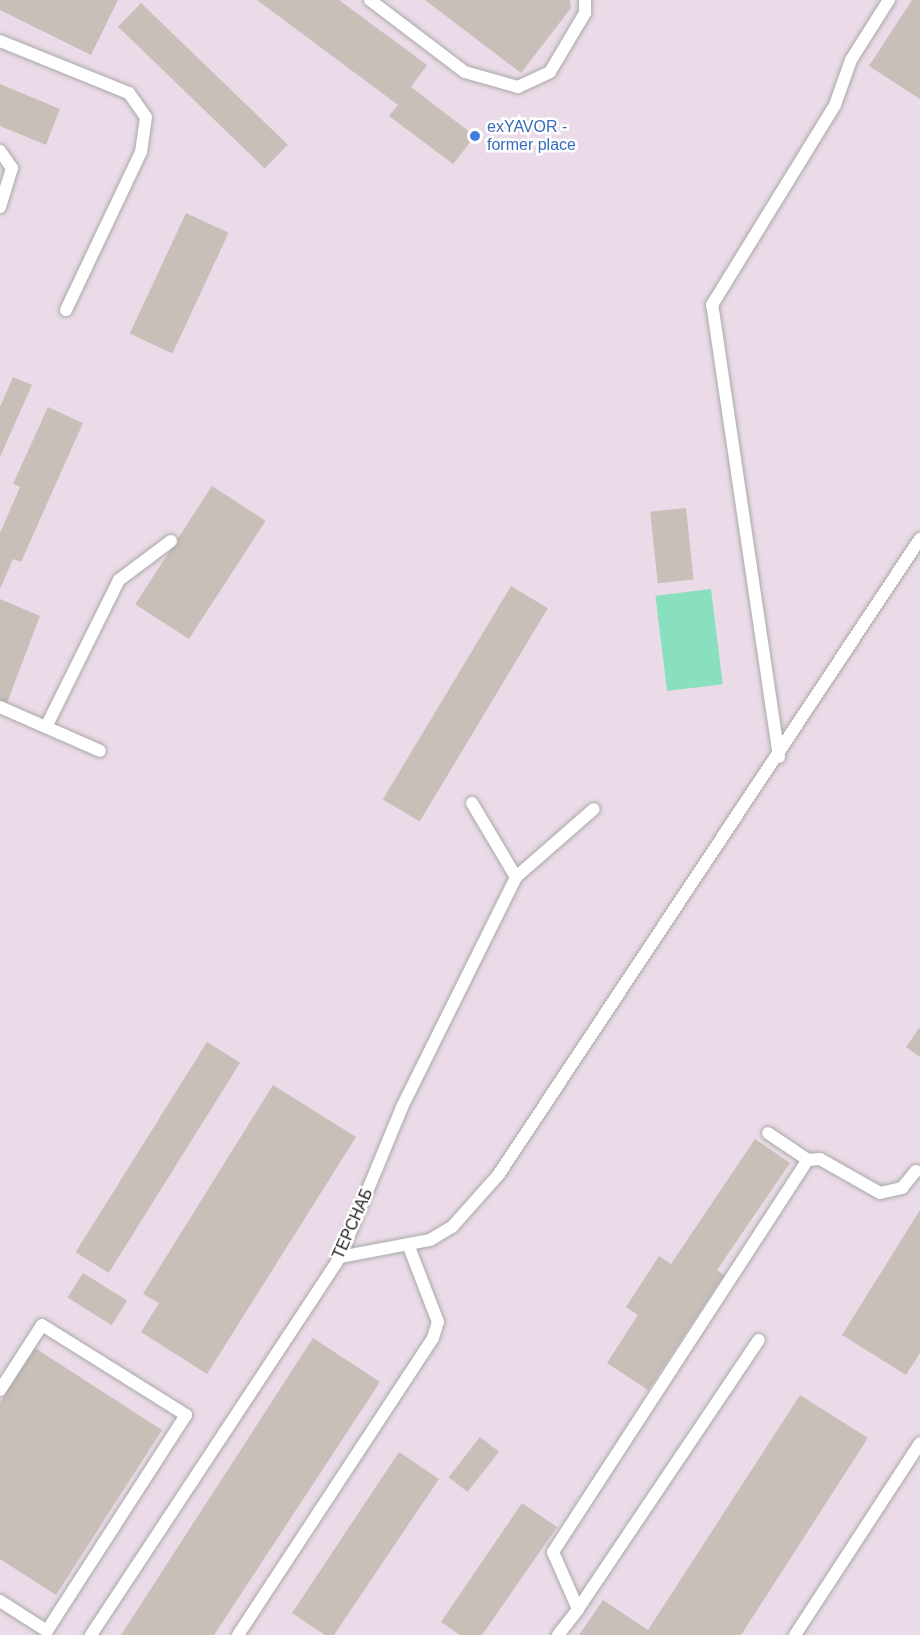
<!DOCTYPE html>
<meta charset="utf-8">
<style>
body{margin:0}
#map{position:relative;width:920px;height:1635px;overflow:hidden;background:#f2efe9;font-family:Helvetica,sans-serif}
div>[style]{position:absolute}
.industrial>*{inset:0;background:#ebdbe8;transform-origin:0 0}
.pitch>*{inset:0;background:#88e0be;transform-origin:0 0}
.building>*{inset:0;background:#c7bfb8;transform-origin:0 0}
.roads{filter:drop-shadow(0 0 2px #a9a9a9) drop-shadow(0 0 2px #a9a9a9)}
.lane>*{height:12px;margin:-6px;padding:0 6px;transform-origin:6px;border-radius:6px;background:#fff}
.dots>*{width:16px;height:16px;translate:-50% -50%;box-sizing:border-box;border:3px solid #fff;border-radius:50%}
span{translate:-50% -50%;white-space:nowrap;text-align:center;line-height:1.15;-webkit-text-stroke:5px #fff;paint-order:stroke}
.shop-label{font-size:16px;color:#366cbe}
.left{translate:0 -50%;text-align:left}
.street-label{font-size:16px;color:#222}
</style>
<div id="map">
<div class="industrial">
<i style="left:0;top:0;width:920px;height:1635px"></i>
</div>
<div class="pitch">
<i style="left:711px;top:589px;width:96px;height:56px;rotate:83deg"></i>
</div>
<div class="building">
<i style="clip-path:polygon(0 0,118px 0,91px 55px,0 10px)"></i>
<i style="clip-path:polygon(257px 0,339px 0,427px 65px,411px 87px,475px 136px,453px 164px,389px 116px,398px 105px)"></i>
<i style="clip-path:polygon(425px 0,570px 0,571px 8px,521px 73px)"></i>
<i style="clip-path:polygon(912px 0,920px 0,920px 99px,869px 66px)"></i>
<i style="left:141px;top:3px;width:204px;height:33px;rotate:44deg"></i>
<i style="clip-path:polygon(0 84px,60px 109px,46px 145px,0 126px)"></i>
<i style="left:186px;top:213px;width:47px;height:133px;rotate:25deg"></i>
<i style="clip-path:polygon(13px 377px,32px 385px,0 457px,0 407px)"></i>
<i style="clip-path:polygon(48px 407px,83px 423px,21px 562px,13px 559px,0 589px,0 533px,20px 487px,13px 484px)"></i>
<i style="left:212px;top:486px;width:64px;height:141px;rotate:33deg"></i>
<i style="left:686px;top:508px;width:72px;height:36px;rotate:84deg"></i>
<i style="left:511px;top:586px;width:43px;height:249px;rotate:31deg"></i>
<i style="clip-path:polygon(0 599px,40px 616px,7px 703px,0 700px)"></i>
<i style="clip-path:polygon(920px 1027px,920px 1057px,906px 1047px)"></i>
<i style="left:207px;top:1042px;width:39px;height:248px;rotate:32deg"></i>
<i style="clip-path:polygon(273px 1085px,356px 1137px,207px 1374px,141px 1332px,159px 1303px,143px 1294px)"></i>
<i style="clip-path:polygon(755px 1139px,790px 1163px,717px 1270px,724px 1275px,648px 1390px,607px 1363px,638px 1315px,626px 1307px,659px 1256px,671px 1264px)"></i>
<i style="clip-path:polygon(920px 1210px,920px 1353px,906px 1375px,842px 1335px)"></i>
<i style="left:83px;top:1273px;width:52px;height:29px;rotate:32deg"></i>
<i style="clip-path:polygon(313px 1338px,380px 1382px,214px 1635px,121px 1635px)"></i>
<i style="clip-path:polygon(35px 1348px,162px 1430px,56px 1595px,0 1559px,0 1402px)"></i>
<i style="clip-path:polygon(800px 1395px,868px 1438px,741px 1635px,579px 1635px,603px 1600px,648px 1630px)"></i>
<i style="left:480px;top:1437px;width:24px;height:51px;rotate:38deg"></i>
<i style="clip-path:polygon(399px 1452px,439px 1479px,334px 1635px,325px 1635px,292px 1613px)"></i>
<i style="clip-path:polygon(522px 1503px,557px 1527px,482px 1635px,460px 1635px,441px 1622px)"></i>
</div>
<div class="roads">
<div class="lane">
<i style="left:370px;top:0;width:119px;rotate:37.2deg"></i>
<i style="left:465px;top:72px;width:55px;rotate:15.8deg"></i>
<i style="left:518px;top:87px;width:35px;rotate:-25deg"></i>
<i style="left:550px;top:72px;width:69px;rotate:-59.3deg"></i>
<i style="left:585px;top:13px;width:13px;rotate:-90deg"></i>
<i style="left:0;top:41px;width:139px;rotate:22deg"></i>
<i style="left:129px;top:93px;width:29px;rotate:55deg"></i>
<i style="left:146px;top:117px;width:35px;rotate:98deg"></i>
<i style="left:141px;top:152px;width:175px;rotate:115.4deg"></i>
<i style="left:0;top:151px;width:21px;rotate:55deg"></i>
<i style="left:12px;top:168px;width:41px;rotate:107.1deg"></i>
<i style="left:0;top:707px;width:109px;rotate:23.7deg"></i>
<i style="left:46px;top:727px;width:164px;rotate:-63.6deg"></i>
<i style="left:119px;top:580px;width:65px;rotate:-36.9deg"></i>
<i style="left:779px;top:757px;width:457px;rotate:-98.4deg"></i>
<i style="left:712px;top:305px;width:235px;rotate:-58.4deg"></i>
<i style="left:835px;top:105px;width:48px;rotate:-70.4deg"></i>
<i style="left:851px;top:60px;width:71px;rotate:-57.7deg"></i>
<i style="left:472px;top:803px;width:86px;rotate:59.3deg"></i>
<i style="left:808px;top:1160px;width:12px;rotate:-5deg"></i>
<i style="left:820px;top:1159px;width:69px;rotate:29.5deg"></i>
<i style="left:880px;top:1193px;width:23px;rotate:-13deg"></i>
<i style="left:902px;top:1188px;width:22px;rotate:-51deg"></i>
<i style="left:340px;top:1257px;width:92px;rotate:-10.7deg"></i>
<i style="left:430px;top:1240px;width:26px;rotate:-31deg"></i>
<i style="left:452px;top:1227px;width:71px;rotate:-48.4deg"></i>
<i style="left:499px;top:1174px;width:762px;rotate:-56.46deg"></i>
<i style="left:0;top:1390px;width:77px;rotate:-57.1deg"></i>
<i style="left:42px;top:1325px;width:170px;rotate:32deg"></i>
<i style="left:186px;top:1415px;width:257px;rotate:122.8deg"></i>
<i style="left:47px;top:1631px;width:56px;rotate:-147.4deg"></i>
<i style="left:578px;top:1609px;width:324px;rotate:-56.1deg"></i>
<i style="left:91px;top:1635px;width:453px;rotate:-56.6deg"></i>
<i style="left:340px;top:1257px;width:162px;rotate:-67.5deg"></i>
<i style="left:402px;top:1107px;width:257px;rotate:-63.6deg"></i>
<i style="left:516px;top:877px;width:103px;rotate:-41.1deg"></i>
<i style="left:238px;top:1635px;width:355px;rotate:-56.7deg"></i>
<i style="left:433px;top:1338px;width:17px;rotate:-73deg"></i>
<i style="left:438px;top:1322px;width:80px;rotate:-111.1deg"></i>
<i style="left:558px;top:1635px;width:33px;rotate:-52deg"></i>
<i style="left:578px;top:1609px;width:62px;rotate:-113.7deg"></i>
<i style="left:553px;top:1552px;width:468px;rotate:-57deg"></i>
<i style="left:808px;top:1160px;width:48px;rotate:-146deg"></i>
<i style="left:795px;top:1635px;width:229px;rotate:-56.9deg"></i>
</div>
</div>
<div class="dots">
<i style="left:475px;top:136px;background:#3f7fe0"></i>
</div>
<div class="shop-label">
<span class="left" style="left:487px;top:136px">exYAVOR -<br>former place</span>
</div>
<div class="street-label">
<span style="left:353px;top:1224px;rotate:-66deg">ТЕРСНАБ</span>
</div>
</div>
